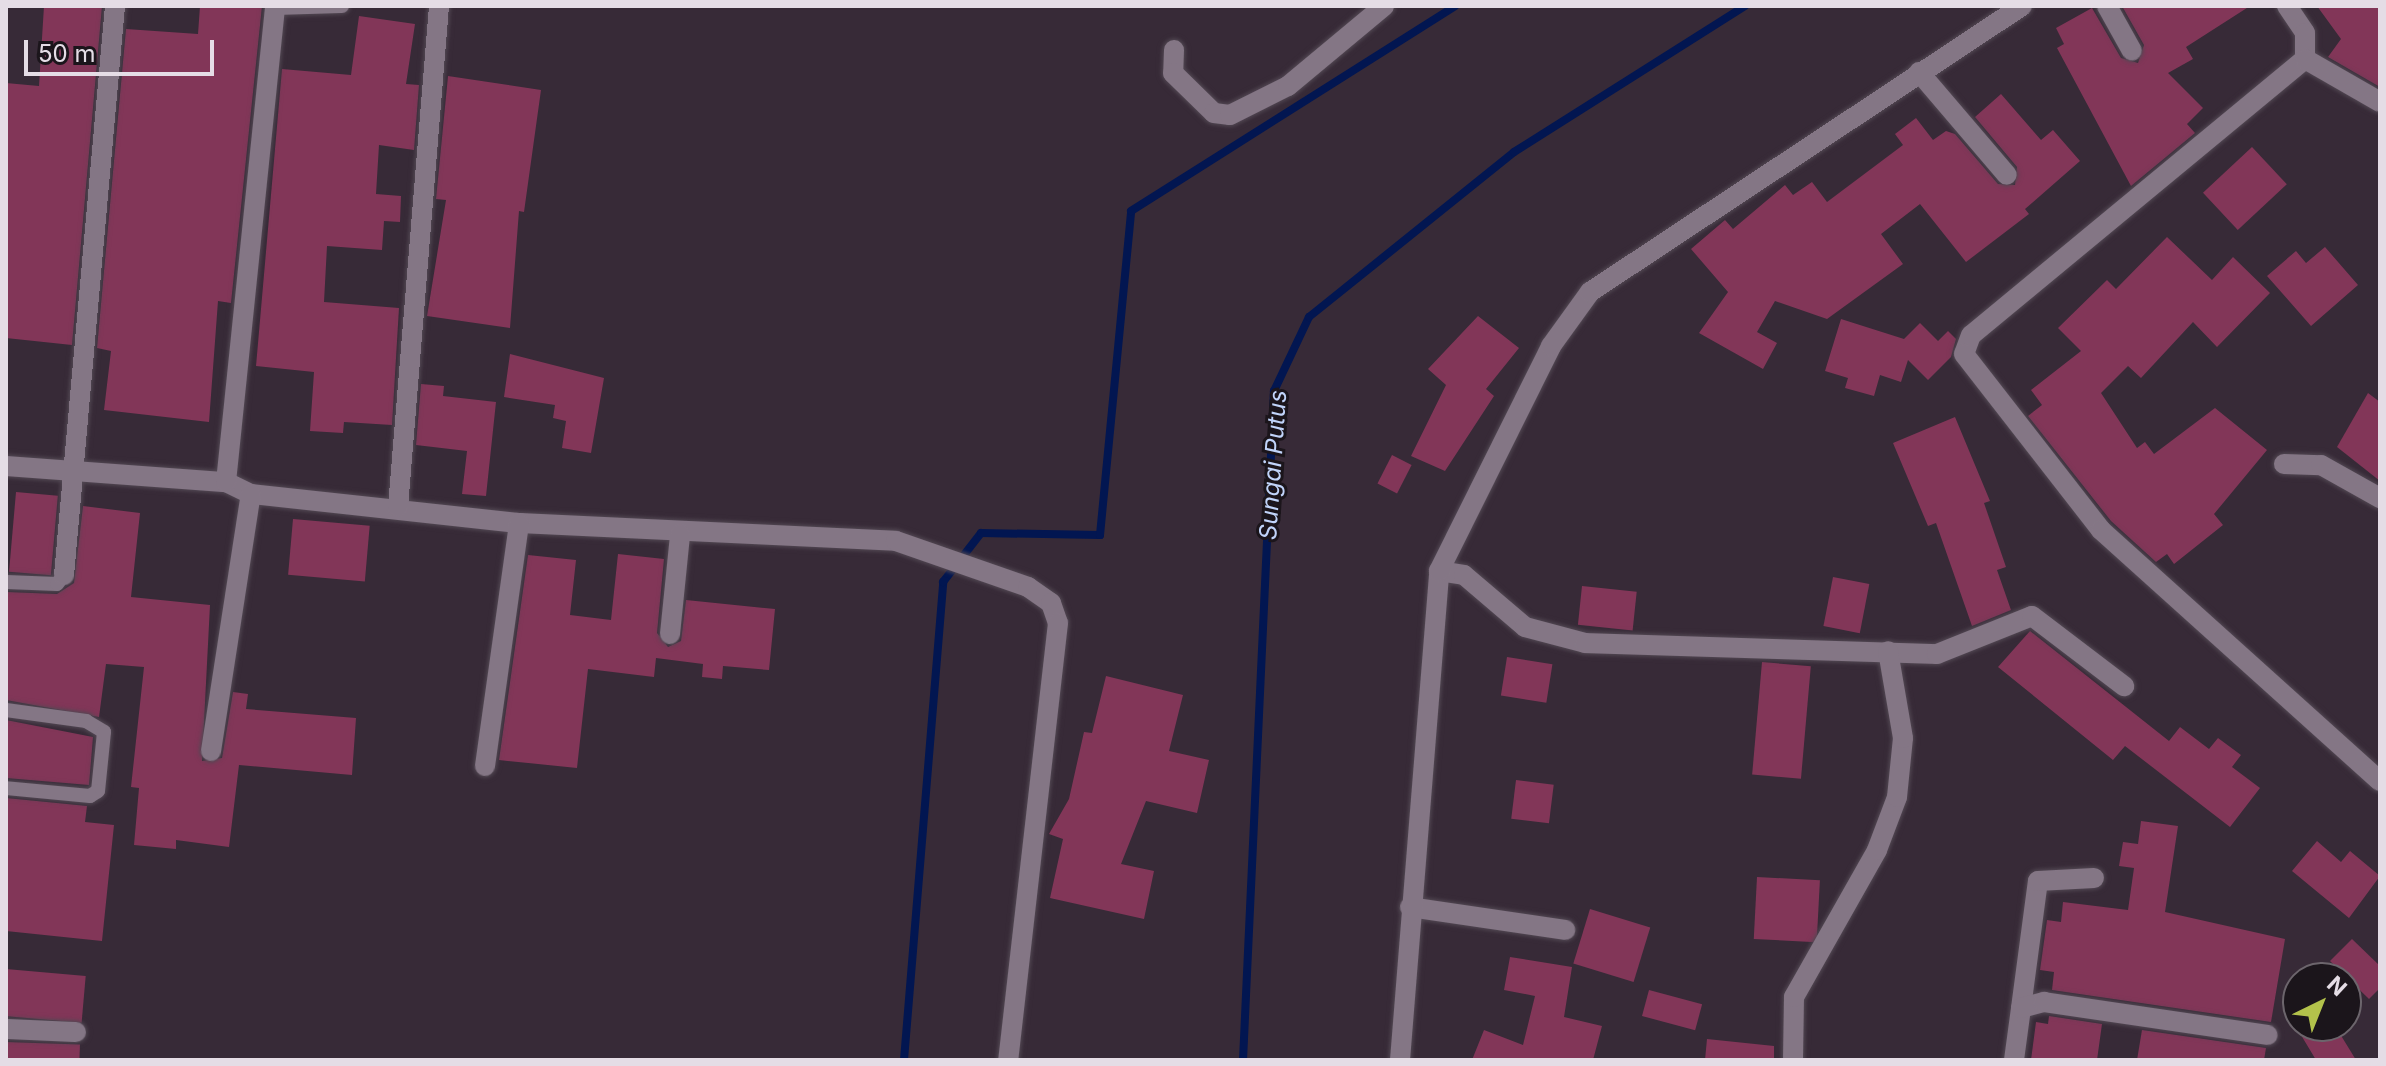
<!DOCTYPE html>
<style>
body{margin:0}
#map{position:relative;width:2386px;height:1066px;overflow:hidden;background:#372a37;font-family:Inter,sans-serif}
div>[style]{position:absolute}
.stream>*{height:8px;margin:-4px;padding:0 4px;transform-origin:4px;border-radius:4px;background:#021651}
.building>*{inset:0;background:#823658;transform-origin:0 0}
.roads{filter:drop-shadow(0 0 2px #524853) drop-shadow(0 0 2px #524853)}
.service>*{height:14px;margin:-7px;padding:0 7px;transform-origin:7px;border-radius:7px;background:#847685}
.minor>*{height:20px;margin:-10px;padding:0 10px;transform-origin:10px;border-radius:10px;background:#847685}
span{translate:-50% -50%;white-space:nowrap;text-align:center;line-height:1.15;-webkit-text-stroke:6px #1b151b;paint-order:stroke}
.water-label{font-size:24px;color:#c1d4fa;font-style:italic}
.frame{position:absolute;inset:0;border:8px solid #e5dde6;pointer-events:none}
.north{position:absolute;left:2282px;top:962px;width:80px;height:80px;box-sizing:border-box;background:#1b151b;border:2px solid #6c656c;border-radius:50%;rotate:43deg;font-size:22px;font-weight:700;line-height:32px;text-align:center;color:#e5dde6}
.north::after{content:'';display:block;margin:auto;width:28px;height:36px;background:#b3c24b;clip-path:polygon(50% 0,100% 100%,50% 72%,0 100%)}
.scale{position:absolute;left:24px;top:40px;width:190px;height:36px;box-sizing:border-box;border:4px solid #e5dde6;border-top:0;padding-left:10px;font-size:24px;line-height:28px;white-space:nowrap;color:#e5dde6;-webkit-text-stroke:6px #1b151b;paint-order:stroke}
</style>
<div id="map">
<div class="stream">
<i style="left:904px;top:1060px;width:480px;rotate:-85.3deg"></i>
<i style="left:943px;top:582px;width:62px;rotate:-52.2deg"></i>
<i style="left:981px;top:533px;width:119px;rotate:1deg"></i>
<i style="left:1100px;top:535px;width:325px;rotate:-84.5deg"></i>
<i style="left:1131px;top:211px;width:383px;rotate:-32.3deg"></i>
<i style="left:1243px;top:1060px;width:670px;rotate:-87.35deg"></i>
<i style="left:1274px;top:391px;width:82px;rotate:-64.7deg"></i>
<i style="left:1309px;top:317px;width:263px;rotate:-38.8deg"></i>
<i style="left:1514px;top:152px;width:273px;rotate:-32.3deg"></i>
</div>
<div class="building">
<i style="clip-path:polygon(44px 6px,102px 6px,72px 345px,6px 338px,6px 83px,39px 86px)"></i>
<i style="clip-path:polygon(200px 6px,262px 6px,231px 303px,218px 301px,209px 422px,104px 410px,111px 351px,97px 348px,126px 29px,198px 34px)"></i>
<i style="clip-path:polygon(2122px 6px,2250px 6px,2186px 47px,2193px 59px,2168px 73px,2203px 108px,2187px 124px,2195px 133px,2131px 186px,2057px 48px,2064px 44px,2056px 28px,2092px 8px,2121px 58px,2138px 63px,2144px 45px)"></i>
<i style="clip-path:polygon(2317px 6px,2380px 6px,2380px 87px,2328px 57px,2341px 39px)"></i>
<i style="clip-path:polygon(359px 16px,415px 24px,406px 84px,419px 85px,414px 150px,379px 145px,376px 194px,401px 196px,400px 222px,384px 221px,382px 250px,327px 246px,324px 302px,399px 308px,392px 425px,344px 422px,343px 433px,310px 431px,314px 372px,256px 366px,282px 69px,351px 75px)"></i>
<i style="clip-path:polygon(448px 76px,541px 90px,524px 212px,519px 211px,510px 328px,427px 316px,446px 200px,436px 199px)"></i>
<i style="clip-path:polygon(2001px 94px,2041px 140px,2053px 130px,2080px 161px,2025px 209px,2029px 214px,1966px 262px,1920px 204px,1881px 234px,1903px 264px,1827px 319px,1775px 301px,1757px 332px,1777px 343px,1763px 369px,1699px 333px,1728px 292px,1691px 249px,1725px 220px,1733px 229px,1785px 185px,1793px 195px,1812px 182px,1827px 202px,1903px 145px,1895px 134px,1916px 118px,1933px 140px,1946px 131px,1955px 134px,1998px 184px,2015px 185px,2017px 167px,1975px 117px)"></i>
<i style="left:2252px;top:147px;width:51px;height:67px;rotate:47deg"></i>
<i style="clip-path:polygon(2167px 237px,2212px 280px,2233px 257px,2270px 293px,2217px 347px,2193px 322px,2141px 378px,2128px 366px,2101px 393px,2137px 448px,2145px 442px,2154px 454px,2215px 408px,2267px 450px,2214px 514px,2223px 525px,2174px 564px,2167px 554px,2156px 562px,2111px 521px,2028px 416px,2042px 405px,2031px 390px,2081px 351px,2058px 328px,2107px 280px,2116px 289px)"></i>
<i style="clip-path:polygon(2325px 247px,2358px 285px,2311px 326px,2267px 276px,2296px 251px,2306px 263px)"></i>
<i style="clip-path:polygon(1478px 316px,1519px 348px,1486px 389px,1494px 396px,1445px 471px,1411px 456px,1446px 385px,1428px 369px)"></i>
<i style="clip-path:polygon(1841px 319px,1904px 339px,1920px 323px,1938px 341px,1948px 331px,1956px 339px,1951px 357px,1928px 380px,1908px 360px,1901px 382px,1880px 375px,1874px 396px,1845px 388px,1848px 378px,1825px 371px)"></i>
<i style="clip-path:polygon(510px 354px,604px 378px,591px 453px,562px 448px,566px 421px,553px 418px,555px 405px,504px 397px)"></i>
<i style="clip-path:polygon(421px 384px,444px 386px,443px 396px,496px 402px,486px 496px,462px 494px,467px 451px,416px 445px)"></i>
<i style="clip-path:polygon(2368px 393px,2380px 402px,2380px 481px,2337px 447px)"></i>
<i style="clip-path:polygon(1955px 417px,1990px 501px,1984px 503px,2006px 567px,1997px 570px,2011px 610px,1972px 626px,1936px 523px,1928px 526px,1893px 443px)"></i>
<i style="left:1392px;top:455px;width:22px;height:32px;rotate:27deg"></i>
<i style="left:16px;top:492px;width:42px;height:80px;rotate:5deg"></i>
<i style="clip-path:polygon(83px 506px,140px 513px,131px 597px,210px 605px,202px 761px,222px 758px,233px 692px,248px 694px,246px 709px,356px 718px,352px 775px,239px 765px,229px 847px,176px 840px,176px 849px,134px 845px,139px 788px,131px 787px,144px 667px,106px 664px,99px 717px,6px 700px,7px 592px,57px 594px,74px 583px)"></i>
<i style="left:293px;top:519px;width:77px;height:56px;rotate:5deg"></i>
<i style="clip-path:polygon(618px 554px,664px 559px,657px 633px,668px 647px,681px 641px,686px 600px,775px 609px,769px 670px,723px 666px,722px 679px,702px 677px,703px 664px,656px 658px,654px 677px,588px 669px,577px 768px,499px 760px,528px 555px,576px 560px,570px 615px,611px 620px)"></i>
<i style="left:1833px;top:577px;width:37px;height:50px;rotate:11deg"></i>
<i style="left:1582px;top:586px;width:55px;height:39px;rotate:6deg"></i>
<i style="clip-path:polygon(2030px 631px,2169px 741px,2180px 727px,2209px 749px,2218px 738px,2241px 755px,2232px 767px,2260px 788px,2230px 827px,2125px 746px,2113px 760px,1998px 667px)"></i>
<i style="left:1507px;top:657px;width:46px;height:39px;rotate:9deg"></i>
<i style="left:1762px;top:662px;width:49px;height:113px;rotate:5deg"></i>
<i style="clip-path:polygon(1106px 676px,1183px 695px,1169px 751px,1209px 760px,1197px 813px,1146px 801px,1121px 864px,1154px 871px,1144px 919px,1050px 898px,1063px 839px,1049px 834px,1069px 799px,1084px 732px,1092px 733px)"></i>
<i style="clip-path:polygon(6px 720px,93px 737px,89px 785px,6px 778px)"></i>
<i style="left:1516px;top:780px;width:38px;height:39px;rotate:7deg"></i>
<i style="clip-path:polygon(6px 798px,87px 806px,85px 822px,114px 825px,102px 941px,6px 931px)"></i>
<i style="clip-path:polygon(2141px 821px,2178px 826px,2165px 912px,2285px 939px,2271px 1022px,2052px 990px,2054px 972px,2040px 970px,2047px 920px,2061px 922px,2063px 902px,2128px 910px,2134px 868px,2119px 866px,2123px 842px,2138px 844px)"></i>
<i style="clip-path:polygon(2317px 841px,2341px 862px,2350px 851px,2380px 876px,2349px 918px,2292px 871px)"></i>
<i style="left:1757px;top:877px;width:63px;height:62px;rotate:3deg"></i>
<i style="left:1590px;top:909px;width:63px;height:57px;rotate:17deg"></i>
<i style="clip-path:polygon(2352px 939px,2380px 966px,2380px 988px,2369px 999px,2330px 961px)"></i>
<i style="clip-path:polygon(1510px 957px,1572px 967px,1564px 1017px,1602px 1026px,1593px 1060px,1472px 1060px,1484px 1030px,1523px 1045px,1535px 996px,1504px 990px)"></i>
<i style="left:6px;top:969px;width:80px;height:47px;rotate:5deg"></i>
<i style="left:1649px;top:990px;width:55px;height:27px;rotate:15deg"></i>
<i style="clip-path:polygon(2049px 1016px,2102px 1024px,2097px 1060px,2031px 1060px,2036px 1022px,2048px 1024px)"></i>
<i style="clip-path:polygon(2321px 1026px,2327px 1035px,2337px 1029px,2356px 1060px,2316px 1060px,2301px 1035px)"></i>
<i style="clip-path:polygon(2142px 1030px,2266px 1048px,2264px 1060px,2137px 1060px)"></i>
<i style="clip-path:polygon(1707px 1039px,1774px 1046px,1774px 1060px,1705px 1060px)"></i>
<i style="left:6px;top:1042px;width:74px;height:18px;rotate:2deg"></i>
</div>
<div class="roads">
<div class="service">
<i style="left:274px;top:8px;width:68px;rotate:-1.7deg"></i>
<i style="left:6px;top:582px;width:51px;rotate:2.2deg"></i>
<i style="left:57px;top:584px;width:11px;rotate:-52deg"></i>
<i style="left:6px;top:710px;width:81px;rotate:7.8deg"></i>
<i style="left:86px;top:721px;width:21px;rotate:31deg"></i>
<i style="left:104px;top:732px;width:59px;rotate:95.8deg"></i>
<i style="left:98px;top:791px;width:9px;rotate:148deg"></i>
<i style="left:90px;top:796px;width:84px;rotate:-174.6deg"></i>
</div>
<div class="minor">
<i style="left:2107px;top:6px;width:51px;rotate:60.9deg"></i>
<i style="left:2287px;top:6px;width:32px;rotate:56deg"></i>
<i style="left:2305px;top:33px;width:26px;rotate:90deg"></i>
<i style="left:2305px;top:59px;width:433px;rotate:140.4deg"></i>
<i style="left:1971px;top:335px;width:20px;rotate:110deg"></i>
<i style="left:1964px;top:354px;width:223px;rotate:52.1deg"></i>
<i style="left:2101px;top:530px;width:375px;rotate:42deg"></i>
<i style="left:1174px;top:50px;width:23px;rotate:92deg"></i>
<i style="left:1173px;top:73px;width:57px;rotate:44.3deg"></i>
<i style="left:1214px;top:113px;width:16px;rotate:7deg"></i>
<i style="left:1230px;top:115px;width:65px;rotate:-26.6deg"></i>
<i style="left:1288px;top:86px;width:125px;rotate:-39.8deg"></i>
<i style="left:2305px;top:59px;width:86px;rotate:29.8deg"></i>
<i style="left:1919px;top:72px;width:135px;rotate:49.5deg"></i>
<i style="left:2284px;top:464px;width:37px;rotate:2deg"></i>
<i style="left:2321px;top:465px;width:68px;rotate:29.2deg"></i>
<i style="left:6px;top:466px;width:221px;rotate:4.2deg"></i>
<i style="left:226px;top:482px;width:28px;rotate:26deg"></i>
<i style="left:251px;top:494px;width:270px;rotate:6.2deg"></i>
<i style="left:519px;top:523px;width:377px;rotate:2.7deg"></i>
<i style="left:896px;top:541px;width:140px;rotate:19.2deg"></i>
<i style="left:1028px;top:587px;width:28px;rotate:35deg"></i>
<i style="left:1051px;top:603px;width:21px;rotate:71deg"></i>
<i style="left:1058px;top:623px;width:440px;rotate:96.5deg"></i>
<i style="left:226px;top:482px;width:479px;rotate:-84.1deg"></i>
<i style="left:398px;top:507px;width:503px;rotate:-85.32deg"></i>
<i style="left:1439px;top:571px;width:25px;rotate:9deg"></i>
<i style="left:1464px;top:575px;width:80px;rotate:40.4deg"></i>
<i style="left:1525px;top:627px;width:62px;rotate:14.9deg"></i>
<i style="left:1585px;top:643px;width:352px;rotate:1.8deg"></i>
<i style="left:1937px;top:654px;width:102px;rotate:-21.8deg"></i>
<i style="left:2032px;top:616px;width:116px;rotate:37.3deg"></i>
<i style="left:64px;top:575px;width:571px;rotate:-84.88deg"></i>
<i style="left:670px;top:634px;width:100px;rotate:-84.2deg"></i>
<i style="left:211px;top:751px;width:260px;rotate:-81.2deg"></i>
<i style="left:485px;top:766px;width:245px;rotate:-82deg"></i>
<i style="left:1410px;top:907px;width:157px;rotate:8.4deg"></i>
<i style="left:2021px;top:1008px;width:128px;rotate:-82.4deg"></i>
<i style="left:2038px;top:881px;width:56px;rotate:-3.1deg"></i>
<i style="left:6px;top:1029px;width:70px;rotate:2.5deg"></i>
<i style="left:1400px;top:1060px;width:491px;rotate:-85.4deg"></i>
<i style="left:1439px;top:571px;width:251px;rotate:-63.5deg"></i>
<i style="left:1551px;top:346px;width:67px;rotate:-54.2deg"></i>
<i style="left:1590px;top:292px;width:518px;rotate:-33.51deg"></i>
<i style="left:1793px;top:1060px;width:63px;rotate:-89.1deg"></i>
<i style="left:1794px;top:997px;width:169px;rotate:-60.5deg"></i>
<i style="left:1877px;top:850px;width:57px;rotate:-69.3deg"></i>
<i style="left:1897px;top:797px;width:59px;rotate:-84.2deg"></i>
<i style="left:1903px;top:738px;width:88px;rotate:-99.8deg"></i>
<i style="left:2014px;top:1060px;width:52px;rotate:-82.3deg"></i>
<i style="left:2021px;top:1008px;width:24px;rotate:-15deg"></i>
<i style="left:2044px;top:1002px;width:226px;rotate:8.4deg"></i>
</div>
</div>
<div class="water-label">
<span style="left:1273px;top:465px;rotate:-86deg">Sungai Putus</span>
</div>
<div class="frame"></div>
<div class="north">N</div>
<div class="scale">50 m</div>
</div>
